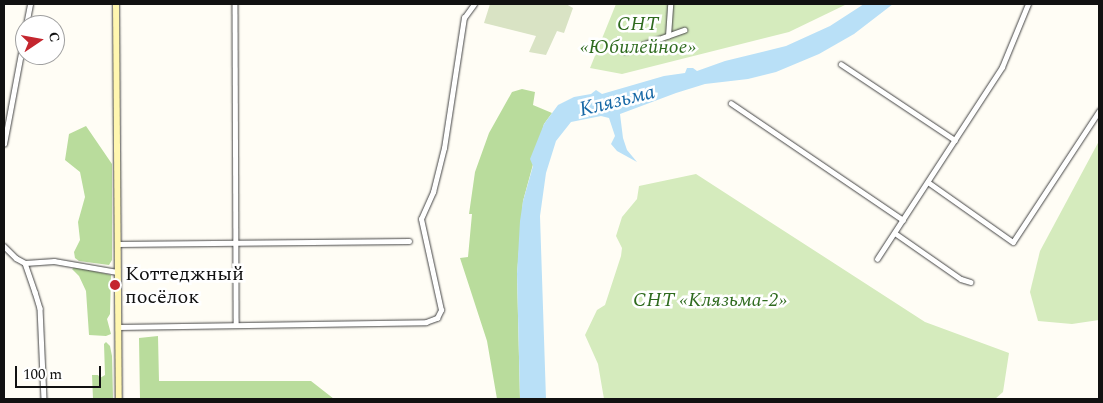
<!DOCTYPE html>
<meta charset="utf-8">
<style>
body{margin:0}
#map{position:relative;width:1103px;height:403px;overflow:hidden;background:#fffdf5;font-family:Spectral,serif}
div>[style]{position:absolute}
.green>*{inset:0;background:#d5ebbd}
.forest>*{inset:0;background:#b9dc9c}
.cemetery>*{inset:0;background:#d9e3c4}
.water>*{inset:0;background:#b9e0f7}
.roads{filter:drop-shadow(0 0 1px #444) drop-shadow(0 0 1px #444)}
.street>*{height:4.5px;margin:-2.25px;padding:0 2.25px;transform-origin:2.25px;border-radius:2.25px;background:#fff}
.secondary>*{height:6px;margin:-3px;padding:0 3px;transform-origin:3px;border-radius:3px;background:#fff6b0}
.dots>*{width:14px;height:14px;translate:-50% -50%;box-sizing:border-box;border:2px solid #fff;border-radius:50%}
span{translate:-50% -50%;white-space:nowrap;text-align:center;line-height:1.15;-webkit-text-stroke:5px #fff;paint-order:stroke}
.park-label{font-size:20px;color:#2f6b1f;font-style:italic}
.poi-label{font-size:20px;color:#111}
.left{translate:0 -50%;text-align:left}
.water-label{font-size:21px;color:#1768a6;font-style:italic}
.frame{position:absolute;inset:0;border:5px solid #111;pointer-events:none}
.north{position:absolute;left:15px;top:15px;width:50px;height:50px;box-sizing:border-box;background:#fff;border:1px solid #a0a0a0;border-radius:50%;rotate:78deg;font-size:14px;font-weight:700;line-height:20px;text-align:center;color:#111}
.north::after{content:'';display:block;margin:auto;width:18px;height:22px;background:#c4262e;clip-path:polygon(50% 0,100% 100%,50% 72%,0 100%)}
.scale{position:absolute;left:15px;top:366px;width:86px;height:22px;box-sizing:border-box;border:2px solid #111;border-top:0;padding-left:6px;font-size:15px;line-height:18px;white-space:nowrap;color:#111;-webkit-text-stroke:4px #fff;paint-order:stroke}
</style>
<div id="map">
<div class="green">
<i style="clip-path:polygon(616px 4px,847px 4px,789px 32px,622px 74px,590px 68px)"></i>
<i style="clip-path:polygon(1099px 141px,1099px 320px,1072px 324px,1038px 321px,1030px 292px,1040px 251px)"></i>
<i style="clip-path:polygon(696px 174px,925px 322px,1009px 353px,1003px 392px,995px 399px,604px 399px,598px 364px,585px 335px,597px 310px,605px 305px,621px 256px,622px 248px,616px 236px,622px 217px,637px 199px,639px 186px)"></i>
</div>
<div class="forest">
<i style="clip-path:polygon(522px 89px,535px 92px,533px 105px,552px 113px,544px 124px,523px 201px,517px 274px,520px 399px,497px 399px,487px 341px,460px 258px,468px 257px,472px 214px,469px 214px,475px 172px,489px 133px,512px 92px)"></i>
<i style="clip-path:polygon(86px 126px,112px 164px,112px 260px,109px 265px,79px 261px,75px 258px,74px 252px,80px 240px,78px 222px,85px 197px,80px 172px,65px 160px,69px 134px)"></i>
<i style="clip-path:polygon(75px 267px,111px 275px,110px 314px,107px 319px,111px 334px,106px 336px,89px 335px,86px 291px,79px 276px,72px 269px)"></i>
<i style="clip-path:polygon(158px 336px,159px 381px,311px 381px,334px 399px,140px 399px,139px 338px)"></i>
<i style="clip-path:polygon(106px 342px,110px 346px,112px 356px,113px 399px,93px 399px,92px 375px,98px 375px,100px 378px,105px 375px,104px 344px)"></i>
</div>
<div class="cemetery">
<i style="clip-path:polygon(490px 4px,566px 4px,573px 8px,564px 33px,557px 31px,546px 55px,529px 52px,536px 36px,484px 23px)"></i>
</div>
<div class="water">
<i style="clip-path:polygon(864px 4px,893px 4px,854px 34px,819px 54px,776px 72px,748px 79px,705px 84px,676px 93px,620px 114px,623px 138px,627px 150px,637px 162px,617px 151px,611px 144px,615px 136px,609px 118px,601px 116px,571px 122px,556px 141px,546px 173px,540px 216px,546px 399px,520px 399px,517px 274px,520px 221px,523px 201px,533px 166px,530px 159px,544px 124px,558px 105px,574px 97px,591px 94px,596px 90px,602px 94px,664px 76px,685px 73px,687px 68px,693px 68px,697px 71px,725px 61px,786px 46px,830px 26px)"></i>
</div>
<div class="roads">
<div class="street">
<i style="left:235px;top:4px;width:321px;rotate:89.8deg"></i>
<i style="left:26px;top:25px;width:21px;rotate:-79deg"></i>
<i style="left:668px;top:36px;width:32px;rotate:-86deg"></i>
<i style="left:625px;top:51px;width:63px;rotate:-19.6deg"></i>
<i style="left:841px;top:64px;width:137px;rotate:33.7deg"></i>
<i style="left:731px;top:103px;width:208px;rotate:34.2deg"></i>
<i style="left:4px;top:144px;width:114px;rotate:-79.4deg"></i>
<i style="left:928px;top:182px;width:104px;rotate:35.2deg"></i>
<i style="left:1013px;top:242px;width:157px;rotate:-56.7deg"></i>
<i style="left:895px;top:233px;width:80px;rotate:34.9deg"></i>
<i style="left:961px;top:279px;width:10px;rotate:17deg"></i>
<i style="left:117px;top:244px;width:292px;rotate:-0.6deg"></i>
<i style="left:4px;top:246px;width:17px;rotate:45deg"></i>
<i style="left:16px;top:258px;width:10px;rotate:29deg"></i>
<i style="left:25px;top:263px;width:31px;rotate:71deg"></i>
<i style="left:35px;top:292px;width:17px;rotate:73deg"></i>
<i style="left:40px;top:308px;width:91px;rotate:87.5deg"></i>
<i style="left:877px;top:259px;width:229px;rotate:-56.9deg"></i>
<i style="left:1002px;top:67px;width:68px;rotate:-67.6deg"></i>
<i style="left:25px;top:263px;width:29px;rotate:-4deg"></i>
<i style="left:54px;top:261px;width:64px;rotate:9.9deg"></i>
<i style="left:118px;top:327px;width:308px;rotate:-0.9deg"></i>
<i style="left:426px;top:322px;width:12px;rotate:-20deg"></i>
<i style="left:437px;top:318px;width:9px;rotate:-63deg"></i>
<i style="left:441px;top:310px;width:93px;rotate:-102.4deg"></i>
<i style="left:421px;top:219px;width:30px;rotate:-66deg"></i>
<i style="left:433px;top:192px;width:45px;rotate:-76deg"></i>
<i style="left:444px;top:148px;width:132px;rotate:-81.3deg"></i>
<i style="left:464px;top:18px;width:17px;rotate:-54deg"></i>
</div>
<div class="secondary">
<i style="left:116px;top:4px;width:395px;rotate:89.6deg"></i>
</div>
</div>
<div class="dots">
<i style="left:115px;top:285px;background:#c4262e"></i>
</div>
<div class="park-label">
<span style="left:638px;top:36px">СНТ<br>«Юбилейное»</span>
<span style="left:710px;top:300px">СНТ «Клязьма-2»</span>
</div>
<div class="poi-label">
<span class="left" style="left:125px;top:286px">Коттеджный<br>посёлок</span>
</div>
<div class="water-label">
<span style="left:617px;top:101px;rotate:-14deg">Клязьма</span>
</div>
<div class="frame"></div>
<div class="north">С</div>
<div class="scale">100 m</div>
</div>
